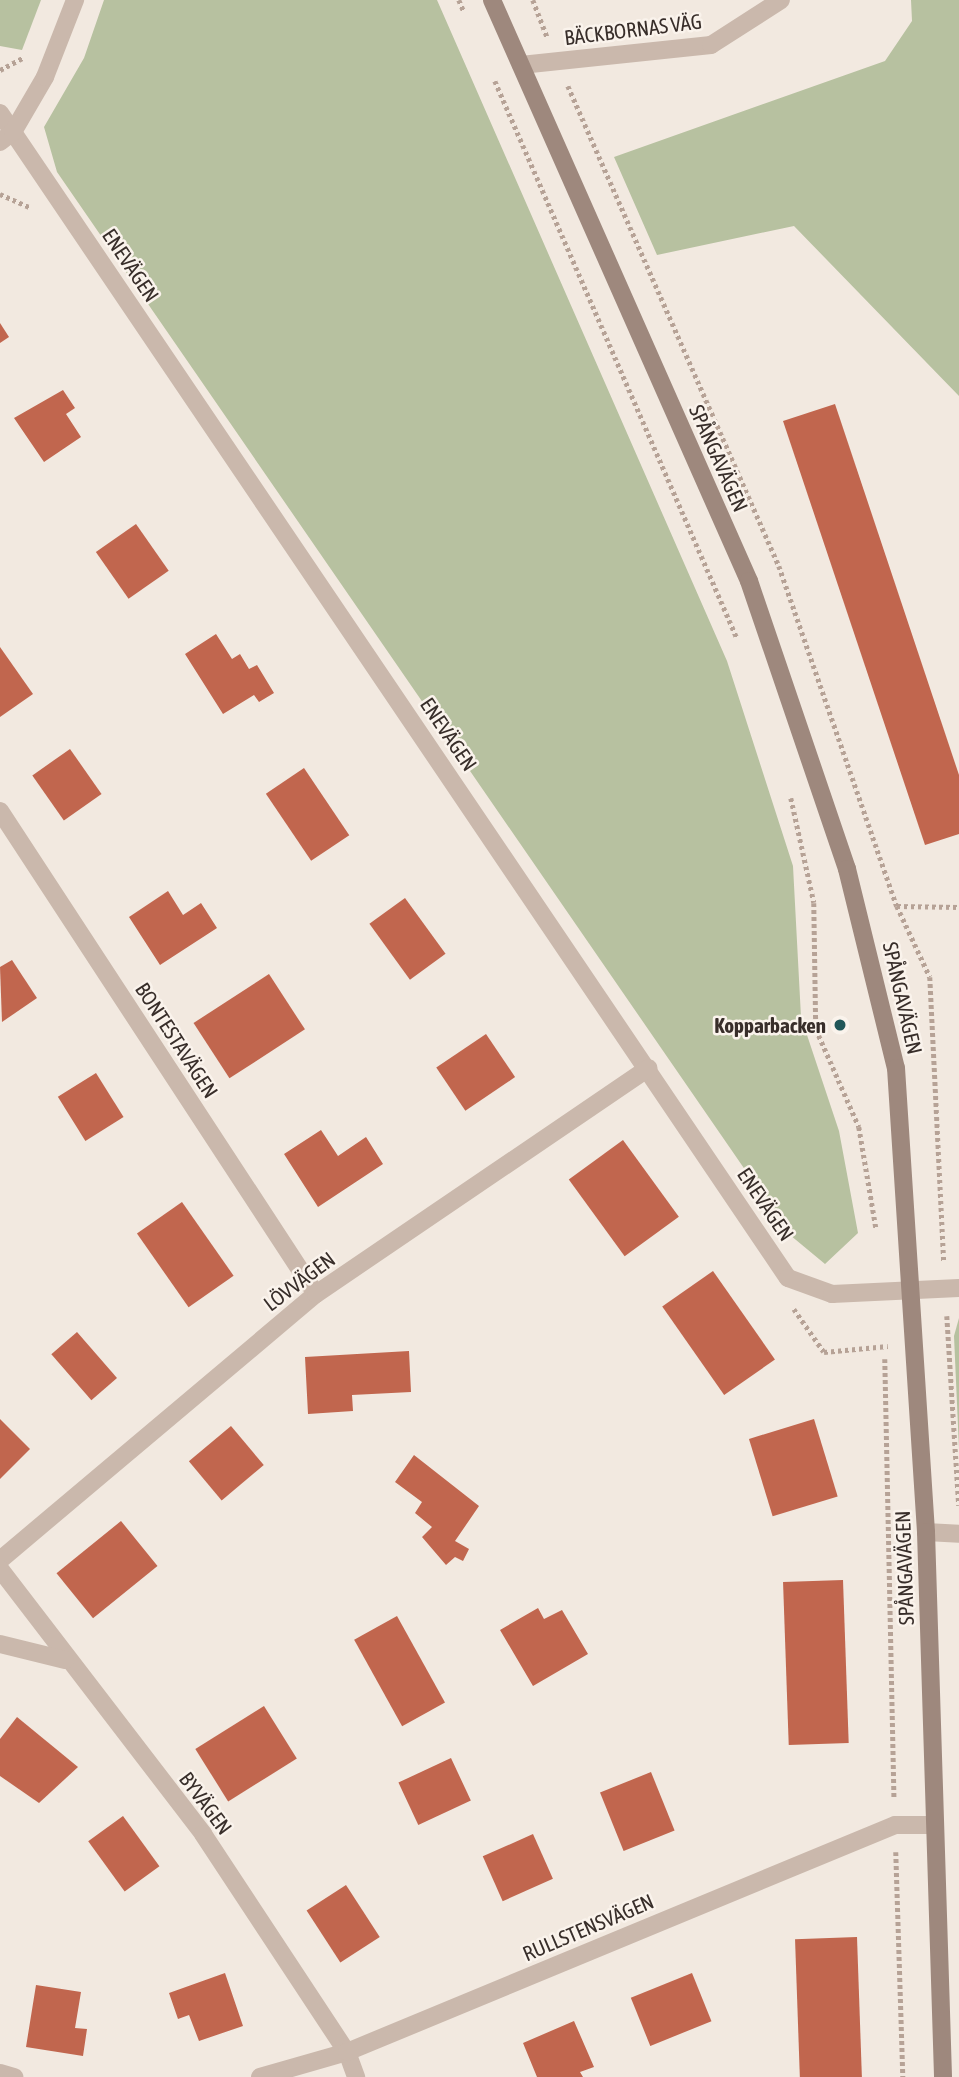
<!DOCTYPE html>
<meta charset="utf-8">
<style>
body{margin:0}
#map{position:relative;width:959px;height:2077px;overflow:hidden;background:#f2e9e0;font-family:"Asap Condensed",sans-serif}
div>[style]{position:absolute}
.green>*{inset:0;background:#b7c1a0}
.building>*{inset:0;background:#c1664e;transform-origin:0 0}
.path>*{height:4.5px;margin-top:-2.25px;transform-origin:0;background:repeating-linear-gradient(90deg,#b6a296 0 3.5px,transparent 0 7px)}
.street>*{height:18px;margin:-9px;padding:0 9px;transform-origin:9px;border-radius:9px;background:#cab8ac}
.secondary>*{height:18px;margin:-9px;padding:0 9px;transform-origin:9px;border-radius:9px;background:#9e887d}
.dots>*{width:19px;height:19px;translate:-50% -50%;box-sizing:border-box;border:4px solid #faf3ec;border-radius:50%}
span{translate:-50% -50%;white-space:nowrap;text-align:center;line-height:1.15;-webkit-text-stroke:5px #faf3ec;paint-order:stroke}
.street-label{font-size:21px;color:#382e2a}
.poi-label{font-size:21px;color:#382e2a;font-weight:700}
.right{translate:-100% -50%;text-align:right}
</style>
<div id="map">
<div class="green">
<i style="clip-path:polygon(0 0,41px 0,22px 50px,0 46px)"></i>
<i style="clip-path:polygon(104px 0,437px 0,727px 661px,793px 866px,801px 1017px,839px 1131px,858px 1233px,825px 1264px,790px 1235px,57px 172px,44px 127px,84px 58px)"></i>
<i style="clip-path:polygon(911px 0,959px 0,959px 396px,794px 226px,657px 255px,614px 157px,885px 61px,912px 21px)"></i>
<i style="clip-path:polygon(959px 1318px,959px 1449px,954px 1336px)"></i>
</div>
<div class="building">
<i style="clip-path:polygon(0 323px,9px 337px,0 343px)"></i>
<i style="clip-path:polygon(63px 390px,75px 408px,66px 414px,81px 437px,44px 462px,14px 418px)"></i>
<i style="clip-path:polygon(835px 404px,959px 775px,959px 834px,925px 845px,783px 421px)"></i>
<i style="left:136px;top:524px;width:57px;height:49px;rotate:55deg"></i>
<i style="clip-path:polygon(216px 634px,232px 659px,240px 654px,249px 669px,257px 665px,274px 693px,259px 702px,254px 695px,223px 714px,185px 654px)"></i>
<i style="clip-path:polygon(0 647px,33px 694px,0 717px)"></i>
<i style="left:70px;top:749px;width:55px;height:46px;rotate:55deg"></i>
<i style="left:304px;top:768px;width:81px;height:46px;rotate:56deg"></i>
<i style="clip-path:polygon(168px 891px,183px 915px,201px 903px,217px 928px,160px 965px,129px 917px)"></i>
<i style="left:405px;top:898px;width:69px;height:44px;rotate:54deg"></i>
<i style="clip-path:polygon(12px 960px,37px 998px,2px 1022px,0 967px)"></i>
<i style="left:269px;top:974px;width:66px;height:90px;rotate:57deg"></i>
<i style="left:486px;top:1034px;width:52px;height:60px;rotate:56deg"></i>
<i style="left:96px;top:1073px;width:52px;height:45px;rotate:58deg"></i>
<i style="clip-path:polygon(321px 1130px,338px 1156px,366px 1137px,383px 1164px,318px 1207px,284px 1154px)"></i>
<i style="left:623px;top:1140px;width:95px;height:67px;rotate:54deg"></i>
<i style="left:182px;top:1202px;width:90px;height:55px;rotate:55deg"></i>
<i style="left:713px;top:1271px;width:108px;height:62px;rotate:55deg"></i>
<i style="left:77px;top:1332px;width:61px;height:34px;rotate:49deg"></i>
<i style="clip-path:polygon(409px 1351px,411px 1392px,352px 1395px,353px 1411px,308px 1414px,305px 1357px)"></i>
<i style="clip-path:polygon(0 1419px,30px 1449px,0 1479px)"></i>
<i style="left:814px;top:1419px;width:81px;height:68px;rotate:73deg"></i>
<i style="left:231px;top:1426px;width:51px;height:55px;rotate:50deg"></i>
<i style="clip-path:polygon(414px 1455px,479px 1506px,455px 1541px,469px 1549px,463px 1561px,455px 1557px,446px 1565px,422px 1537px,432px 1527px,415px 1513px,422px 1502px,395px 1482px)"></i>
<i style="left:121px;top:1521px;width:58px;height:83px;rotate:51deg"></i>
<i style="left:843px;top:1580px;width:163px;height:60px;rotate:88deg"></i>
<i style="clip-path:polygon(538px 1608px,544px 1619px,562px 1610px,588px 1654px,533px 1686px,500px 1630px)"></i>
<i style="left:397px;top:1616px;width:99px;height:49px;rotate:61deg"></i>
<i style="left:264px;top:1706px;width:62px;height:81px;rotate:58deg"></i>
<i style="clip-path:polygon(17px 1717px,78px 1767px,39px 1803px,0 1776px,0 1739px)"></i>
<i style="left:451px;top:1758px;width:47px;height:58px;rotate:65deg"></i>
<i style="left:651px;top:1772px;width:63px;height:55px;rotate:68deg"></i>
<i style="left:123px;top:1816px;width:62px;height:43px;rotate:54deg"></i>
<i style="left:533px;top:1834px;width:49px;height:55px;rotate:66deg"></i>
<i style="left:346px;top:1885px;width:62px;height:47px;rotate:57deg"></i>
<i style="left:857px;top:1937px;width:140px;height:62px;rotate:88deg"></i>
<i style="clip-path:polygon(225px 1973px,243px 2026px,199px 2041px,189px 2015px,178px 2019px,169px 1993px)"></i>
<i style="left:692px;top:1973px;width:52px;height:66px;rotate:68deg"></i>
<i style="clip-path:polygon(36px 1985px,81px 1992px,75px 2028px,87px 2029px,83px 2056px,26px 2047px)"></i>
<i style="clip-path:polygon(574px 2021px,594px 2067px,580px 2072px,583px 2077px,537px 2077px,523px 2043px)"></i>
</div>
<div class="path">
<i style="left:459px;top:0;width:13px;rotate:67deg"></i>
<i style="left:533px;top:0;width:39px;rotate:69deg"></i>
<i style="left:0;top:70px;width:27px;rotate:-28deg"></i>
<i style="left:495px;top:81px;width:607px;rotate:66.52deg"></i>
<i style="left:568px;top:86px;width:524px;rotate:66.27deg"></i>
<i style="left:779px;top:566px;width:360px;rotate:70.9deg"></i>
<i style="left:897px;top:906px;width:78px;rotate:65.1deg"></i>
<i style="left:930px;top:977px;width:285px;rotate:87.2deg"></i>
<i style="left:0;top:194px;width:32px;rotate:24deg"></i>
<i style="left:791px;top:798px;width:107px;rotate:77.6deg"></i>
<i style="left:814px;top:903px;width:126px;rotate:89.1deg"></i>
<i style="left:816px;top:1029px;width:107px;rotate:66.3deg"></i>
<i style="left:859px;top:1127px;width:102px;rotate:80.4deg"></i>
<i style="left:897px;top:906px;width:62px;rotate:0.9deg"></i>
<i style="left:794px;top:1309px;width:52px;rotate:55.1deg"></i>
<i style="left:824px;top:1352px;width:64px;rotate:-5.4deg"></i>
<i style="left:947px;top:1316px;width:190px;rotate:86.4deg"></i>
<i style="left:885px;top:1359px;width:439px;rotate:88.8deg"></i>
<i style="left:896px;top:1852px;width:225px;rotate:88.2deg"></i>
</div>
<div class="street">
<i style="left:521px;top:65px;width:191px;rotate:-6deg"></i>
<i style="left:711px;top:45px;width:83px;rotate:-32.7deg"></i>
<i style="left:0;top:113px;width:1406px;rotate:55.93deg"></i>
<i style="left:788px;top:1278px;width:47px;rotate:20deg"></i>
<i style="left:832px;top:1294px;width:127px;rotate:-2.7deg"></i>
<i style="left:0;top:142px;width:16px;rotate:-38deg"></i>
<i style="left:13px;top:132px;width:64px;rotate:-59.8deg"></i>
<i style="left:45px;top:77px;width:83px;rotate:-68.7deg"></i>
<i style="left:0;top:811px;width:577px;rotate:56.81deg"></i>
<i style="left:926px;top:1532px;width:33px;rotate:3deg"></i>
<i style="left:0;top:1560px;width:413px;rotate:-40.1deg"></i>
<i style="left:316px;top:1294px;width:402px;rotate:-34.2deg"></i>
<i style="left:0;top:1569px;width:334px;rotate:52.5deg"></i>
<i style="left:203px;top:1834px;width:261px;rotate:56.6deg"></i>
<i style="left:347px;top:2052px;width:27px;rotate:70deg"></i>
<i style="left:0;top:1644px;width:67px;rotate:13.8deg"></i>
<i style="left:0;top:2073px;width:15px;rotate:16deg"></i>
<i style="left:260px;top:2077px;width:91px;rotate:-16deg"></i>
<i style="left:347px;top:2052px;width:593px;rotate:-22.5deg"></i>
<i style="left:895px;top:1825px;width:38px"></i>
</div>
<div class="secondary">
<i style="left:492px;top:0;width:635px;rotate:66.14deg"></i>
<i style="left:749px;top:581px;width:304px;rotate:71.2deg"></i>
<i style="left:847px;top:869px;width:205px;rotate:76.2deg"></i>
<i style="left:896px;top:1068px;width:465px;rotate:86.3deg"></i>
<i style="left:926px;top:1532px;width:545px;rotate:88.21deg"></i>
</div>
<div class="dots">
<i style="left:840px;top:1025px;background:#215759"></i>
</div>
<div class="street-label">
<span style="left:633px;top:29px;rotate:-7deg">BÄCKBORNAS VÄG</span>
<span style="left:131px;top:265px;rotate:56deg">ENEVÄGEN</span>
<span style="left:719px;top:458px;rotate:66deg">SPÅNGAVÄGEN</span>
<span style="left:449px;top:734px;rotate:56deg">ENEVÄGEN</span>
<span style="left:903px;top:998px;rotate:77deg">SPÅNGAVÄGEN</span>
<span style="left:177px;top:1040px;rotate:57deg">BONTESTAVÄGEN</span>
<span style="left:766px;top:1204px;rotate:56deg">ENEVÄGEN</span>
<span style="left:299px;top:1281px;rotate:-37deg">LÖVVÄGEN</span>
<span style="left:904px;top:1568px;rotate:-92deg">SPÅNGAVÄGEN</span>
<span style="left:206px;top:1803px;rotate:53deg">BYVÄGEN</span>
<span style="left:588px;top:1927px;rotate:-23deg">RULLSTENSVÄGEN</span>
</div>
<div class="poi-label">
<span class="right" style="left:826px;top:1025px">Kopparbacken</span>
</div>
</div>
